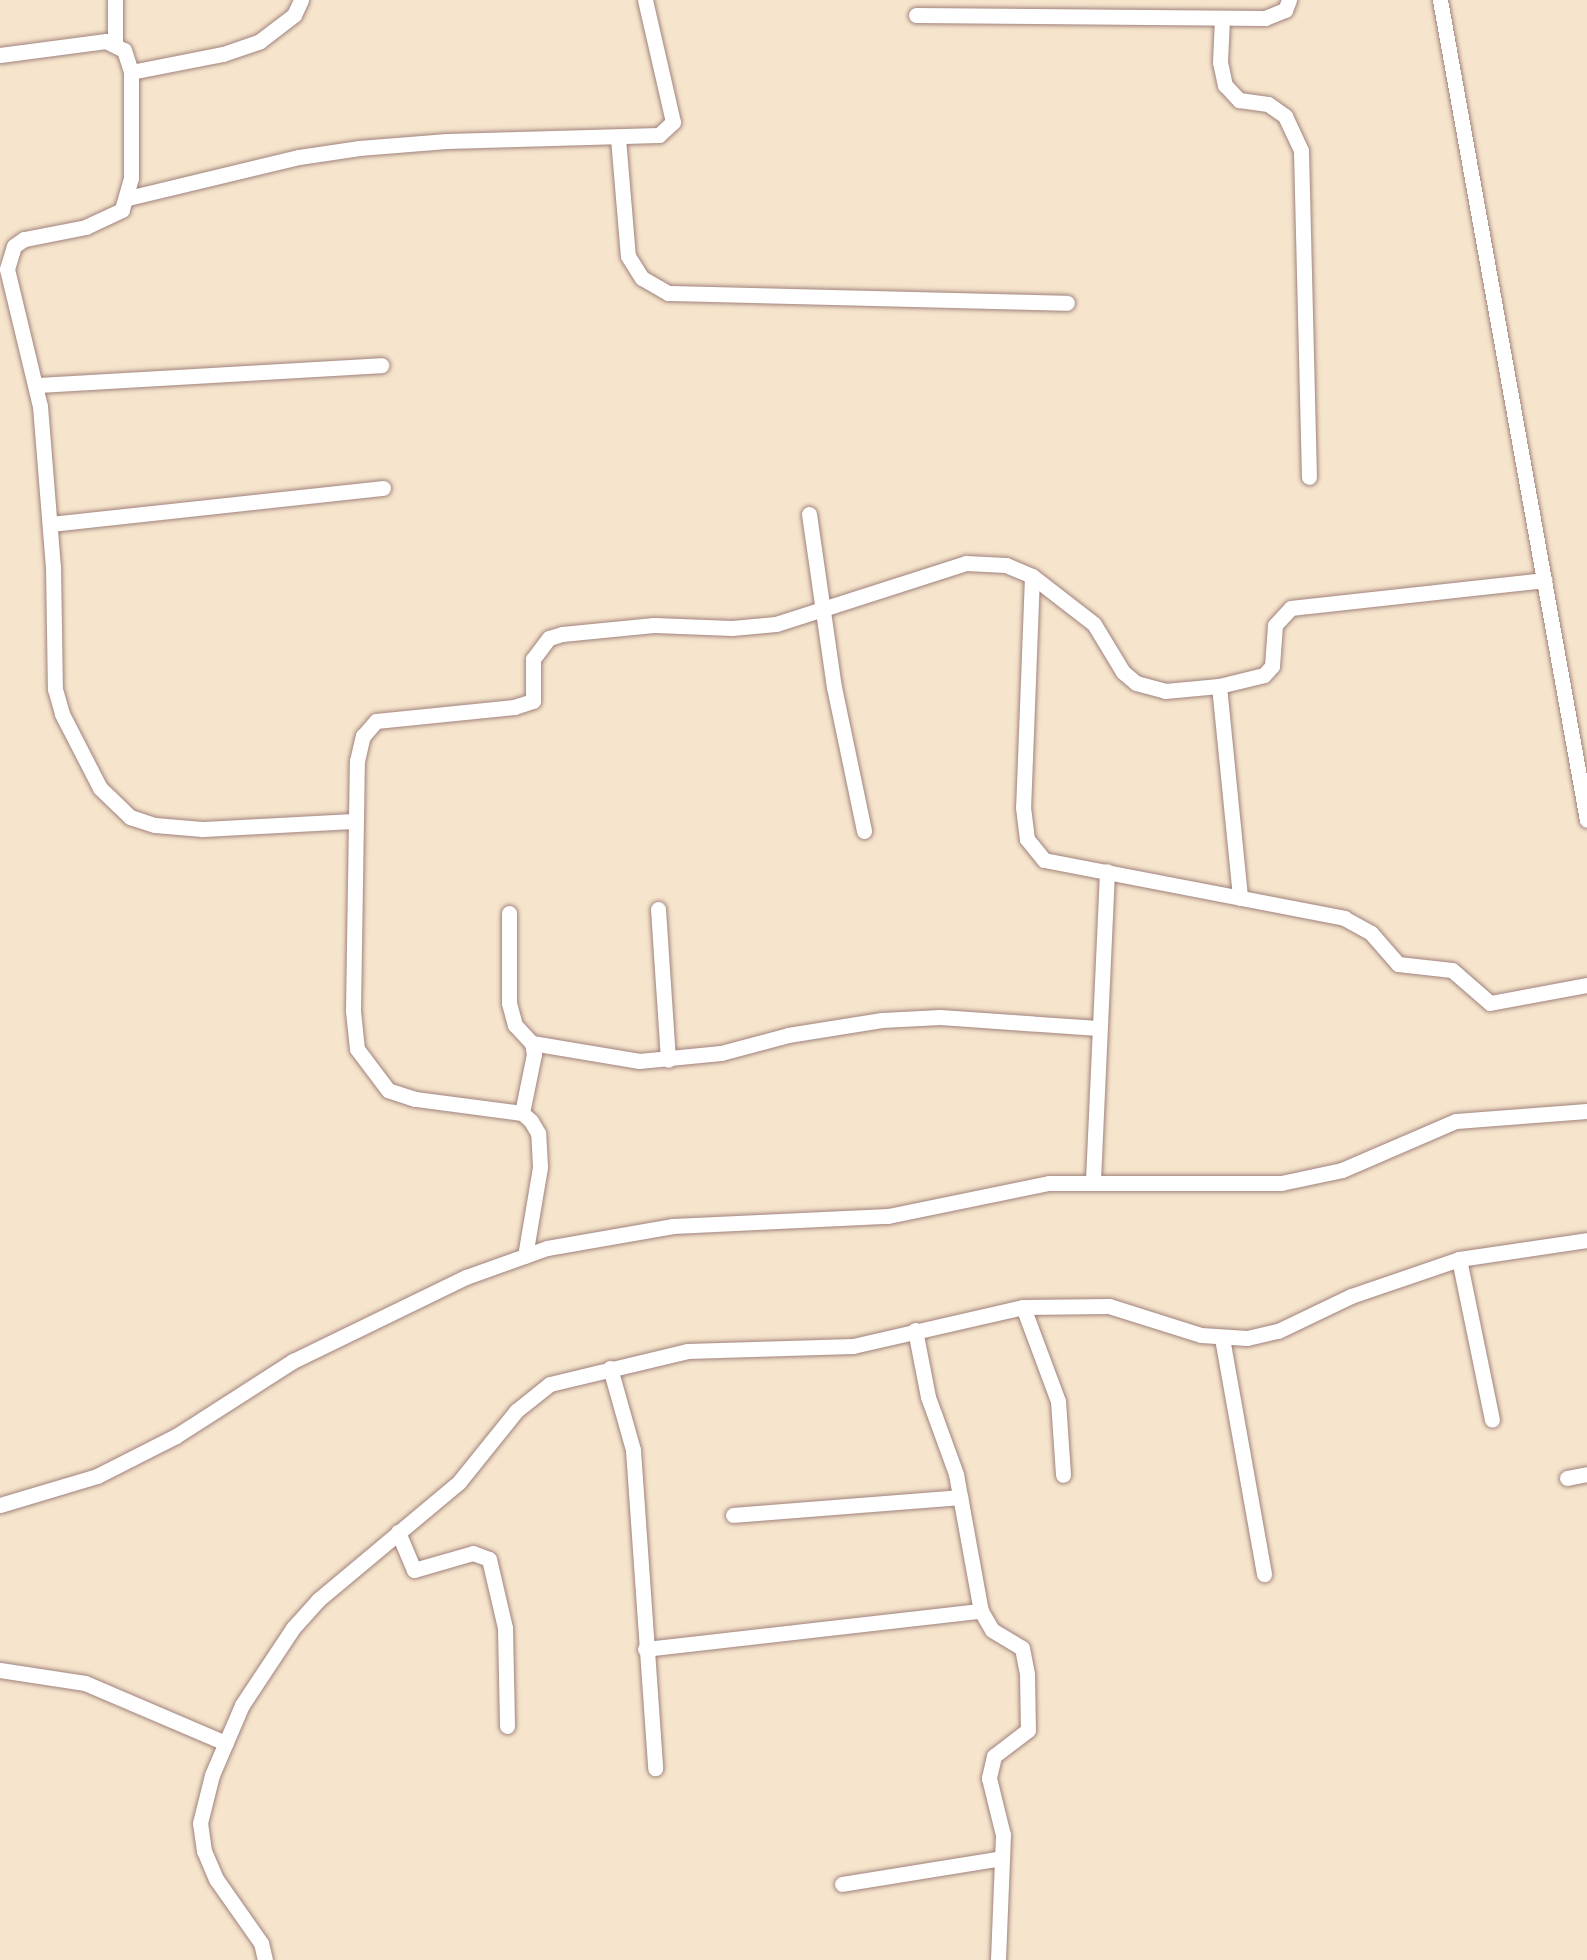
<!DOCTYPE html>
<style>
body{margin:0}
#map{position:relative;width:1587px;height:1960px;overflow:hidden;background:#f6e4cc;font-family:"Libre Bodoni",serif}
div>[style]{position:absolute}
.roads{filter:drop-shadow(0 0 2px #a0827c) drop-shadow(0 0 2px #a0827c)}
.street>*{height:15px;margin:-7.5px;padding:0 7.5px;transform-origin:7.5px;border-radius:7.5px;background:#fff}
span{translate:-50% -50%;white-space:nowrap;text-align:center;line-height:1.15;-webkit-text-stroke:8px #fbf7ec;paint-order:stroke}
</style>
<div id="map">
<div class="roads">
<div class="street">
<i style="left:115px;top:0;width:42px;rotate:90deg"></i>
<i style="left:1440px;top:0;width:833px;rotate:79.84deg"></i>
<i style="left:916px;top:15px;width:349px;rotate:0.5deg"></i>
<i style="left:1265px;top:18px;width:22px;rotate:-22deg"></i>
<i style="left:1285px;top:10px;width:11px;rotate:-68deg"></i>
<i style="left:1222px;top:18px;width:44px;rotate:92.6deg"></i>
<i style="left:1220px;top:62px;width:24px;rotate:78deg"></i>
<i style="left:1225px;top:85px;width:21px;rotate:47deg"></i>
<i style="left:1239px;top:100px;width:29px;rotate:8deg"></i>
<i style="left:1268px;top:104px;width:21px;rotate:35deg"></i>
<i style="left:1285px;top:116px;width:38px;rotate:65deg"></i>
<i style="left:1301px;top:151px;width:326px;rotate:88.6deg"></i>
<i style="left:0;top:55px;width:107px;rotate:-7.5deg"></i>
<i style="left:106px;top:41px;width:20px;rotate:27deg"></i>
<i style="left:124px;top:50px;width:23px;rotate:72deg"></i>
<i style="left:131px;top:72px;width:106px;rotate:90deg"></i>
<i style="left:131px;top:178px;width:33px;rotate:106deg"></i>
<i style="left:122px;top:210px;width:40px;rotate:155deg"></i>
<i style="left:86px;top:227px;width:63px;rotate:169deg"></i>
<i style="left:24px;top:239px;width:12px;rotate:145deg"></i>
<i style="left:14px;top:246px;width:24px;rotate:107deg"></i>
<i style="left:7px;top:269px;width:141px;rotate:76.5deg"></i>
<i style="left:40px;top:406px;width:161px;rotate:85.4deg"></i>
<i style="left:53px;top:566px;width:123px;rotate:89.1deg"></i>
<i style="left:55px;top:689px;width:26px;rotate:74deg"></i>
<i style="left:62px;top:714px;width:83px;rotate:62.8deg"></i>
<i style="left:100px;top:788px;width:42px;rotate:44deg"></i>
<i style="left:130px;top:817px;width:26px;rotate:18deg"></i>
<i style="left:155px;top:825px;width:47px;rotate:4.9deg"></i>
<i style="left:202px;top:829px;width:153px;rotate:-3deg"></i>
<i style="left:131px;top:72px;width:94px;rotate:-11.1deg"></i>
<i style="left:223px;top:54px;width:39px;rotate:-19deg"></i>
<i style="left:260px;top:41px;width:43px;rotate:-37.4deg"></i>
<i style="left:294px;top:15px;width:17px;rotate:-65deg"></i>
<i style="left:618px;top:138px;width:118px;rotate:85.2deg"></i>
<i style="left:628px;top:256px;width:26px;rotate:58deg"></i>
<i style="left:642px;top:278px;width:30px;rotate:30deg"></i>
<i style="left:668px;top:293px;width:399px;rotate:1.4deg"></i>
<i style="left:128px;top:198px;width:176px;rotate:-13.5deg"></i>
<i style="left:299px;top:157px;width:61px;rotate:-8.5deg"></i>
<i style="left:359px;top:148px;width:88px;rotate:-4.5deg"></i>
<i style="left:447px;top:141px;width:212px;rotate:-1.6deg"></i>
<i style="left:659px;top:135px;width:19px;rotate:-43deg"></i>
<i style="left:673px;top:122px;width:125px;rotate:-102.9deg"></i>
<i style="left:37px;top:385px;width:345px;rotate:-3.3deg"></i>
<i style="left:809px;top:514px;width:175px;rotate:81.8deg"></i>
<i style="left:834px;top:687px;width:147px;rotate:78.2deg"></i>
<i style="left:51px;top:524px;width:334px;rotate:-6.2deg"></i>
<i style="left:1032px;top:576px;width:231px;rotate:92.2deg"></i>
<i style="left:1023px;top:807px;width:32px;rotate:83deg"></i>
<i style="left:1027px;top:839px;width:27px;rotate:51deg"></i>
<i style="left:1044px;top:860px;width:306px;rotate:10.9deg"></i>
<i style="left:1344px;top:918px;width:31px;rotate:29deg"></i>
<i style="left:1371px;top:933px;width:41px;rotate:48.9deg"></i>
<i style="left:1398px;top:964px;width:54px;rotate:6.3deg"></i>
<i style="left:1452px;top:970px;width:50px;rotate:41deg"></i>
<i style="left:1490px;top:1003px;width:99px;rotate:-10.5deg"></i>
<i style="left:1219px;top:686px;width:213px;rotate:84.3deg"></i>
<i style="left:658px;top:909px;width:151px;rotate:86.2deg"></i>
<i style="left:509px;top:913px;width:90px;rotate:90deg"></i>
<i style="left:509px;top:1003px;width:23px;rotate:75deg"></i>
<i style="left:515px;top:1025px;width:25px;rotate:47deg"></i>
<i style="left:532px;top:1043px;width:11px;rotate:80deg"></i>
<i style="left:534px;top:1054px;width:60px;rotate:101.5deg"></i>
<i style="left:532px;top:1043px;width:109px;rotate:9.5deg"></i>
<i style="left:639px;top:1061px;width:82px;rotate:-5.6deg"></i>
<i style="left:721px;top:1053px;width:69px;rotate:-15deg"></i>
<i style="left:788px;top:1035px;width:95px;rotate:-9.1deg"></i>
<i style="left:882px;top:1020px;width:58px;rotate:-3deg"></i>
<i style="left:940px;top:1017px;width:158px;rotate:4deg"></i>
<i style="left:1093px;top:1180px;width:309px;rotate:-87.4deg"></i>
<i style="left:525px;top:1256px;width:90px;rotate:-80.4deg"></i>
<i style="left:540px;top:1167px;width:34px;rotate:-93deg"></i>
<i style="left:538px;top:1133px;width:14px;rotate:-120deg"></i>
<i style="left:531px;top:1121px;width:12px;rotate:-138deg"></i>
<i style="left:522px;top:1113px;width:108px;rotate:-172.5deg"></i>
<i style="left:415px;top:1099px;width:28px;rotate:-162deg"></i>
<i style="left:388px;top:1090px;width:51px;rotate:-127.1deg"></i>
<i style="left:357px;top:1049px;width:39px;rotate:-96deg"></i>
<i style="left:353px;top:1010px;width:249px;rotate:-89.1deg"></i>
<i style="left:357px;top:761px;width:26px;rotate:-77deg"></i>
<i style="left:363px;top:736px;width:20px;rotate:-49deg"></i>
<i style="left:376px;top:721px;width:139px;rotate:-5.8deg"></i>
<i style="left:514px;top:707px;width:20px;rotate:-18deg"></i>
<i style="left:533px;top:701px;width:42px;rotate:-90deg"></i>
<i style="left:533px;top:659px;width:26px;rotate:-53deg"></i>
<i style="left:549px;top:638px;width:14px;rotate:-17deg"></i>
<i style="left:562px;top:634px;width:92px;rotate:-5.6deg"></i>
<i style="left:654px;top:625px;width:78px;rotate:2.2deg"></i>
<i style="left:732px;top:628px;width:44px;rotate:-5.2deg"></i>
<i style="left:776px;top:624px;width:200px;rotate:-17.8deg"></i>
<i style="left:966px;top:563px;width:40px;rotate:2.9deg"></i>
<i style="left:1006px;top:565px;width:28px;rotate:23deg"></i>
<i style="left:1032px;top:576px;width:78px;rotate:37.7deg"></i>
<i style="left:1094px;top:624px;width:56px;rotate:58.9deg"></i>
<i style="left:1123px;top:672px;width:17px;rotate:40deg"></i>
<i style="left:1136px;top:683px;width:30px;rotate:15deg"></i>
<i style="left:1165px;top:691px;width:54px;rotate:-5.3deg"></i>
<i style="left:1219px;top:686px;width:46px;rotate:-13.7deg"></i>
<i style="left:1264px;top:675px;width:12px;rotate:-48deg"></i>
<i style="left:1272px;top:666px;width:41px;rotate:-85.8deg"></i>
<i style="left:1275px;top:625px;width:23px;rotate:-47deg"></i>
<i style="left:1291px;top:608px;width:255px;rotate:-6.3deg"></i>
<i style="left:1459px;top:1259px;width:164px;rotate:78.4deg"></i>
<i style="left:1023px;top:1307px;width:100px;rotate:69.6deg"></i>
<i style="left:1058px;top:1401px;width:74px;rotate:86.1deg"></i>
<i style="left:915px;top:1330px;width:68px;rotate:79deg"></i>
<i style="left:928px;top:1397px;width:82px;rotate:70deg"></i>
<i style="left:956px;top:1474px;width:139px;rotate:79.7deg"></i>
<i style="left:981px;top:1611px;width:22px;rotate:60deg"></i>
<i style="left:992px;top:1630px;width:35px;rotate:31deg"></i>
<i style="left:1022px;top:1648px;width:26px;rotate:79deg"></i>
<i style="left:1027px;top:1674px;width:56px;rotate:89deg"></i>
<i style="left:1028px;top:1730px;width:43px;rotate:142.6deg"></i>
<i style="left:994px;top:1756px;width:23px;rotate:103deg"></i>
<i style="left:989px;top:1778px;width:59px;rotate:76.2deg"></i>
<i style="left:1003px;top:1835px;width:125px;rotate:92.3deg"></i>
<i style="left:1222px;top:1338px;width:240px;rotate:79.9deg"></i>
<i style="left:610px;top:1368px;width:85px;rotate:74.3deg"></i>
<i style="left:633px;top:1450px;width:319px;rotate:86deg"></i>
<i style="left:1567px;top:1478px;width:20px;rotate:-11deg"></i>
<i style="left:0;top:1505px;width:101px;rotate:-16.6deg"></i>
<i style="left:97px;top:1476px;width:89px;rotate:-26.9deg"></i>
<i style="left:176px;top:1436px;width:139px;rotate:-32.7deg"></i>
<i style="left:293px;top:1361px;width:192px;rotate:-25.9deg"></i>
<i style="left:466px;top:1277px;width:86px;rotate:-19.7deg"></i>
<i style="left:547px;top:1248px;width:128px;rotate:-9.9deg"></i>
<i style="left:673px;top:1226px;width:215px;rotate:-2.7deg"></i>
<i style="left:888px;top:1216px;width:164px;rotate:-11.6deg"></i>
<i style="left:1049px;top:1183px;width:232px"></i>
<i style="left:1281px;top:1183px;width:62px;rotate:-12deg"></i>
<i style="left:1342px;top:1170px;width:124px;rotate:-23.3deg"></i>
<i style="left:1456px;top:1121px;width:131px;rotate:-4.4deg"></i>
<i style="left:733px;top:1515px;width:228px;rotate:-4.5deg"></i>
<i style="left:398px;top:1532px;width:41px;rotate:67.2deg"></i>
<i style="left:414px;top:1570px;width:61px;rotate:-16.1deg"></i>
<i style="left:473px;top:1553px;width:17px;rotate:21deg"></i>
<i style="left:489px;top:1559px;width:71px;rotate:76.9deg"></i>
<i style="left:505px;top:1628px;width:98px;rotate:88.8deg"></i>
<i style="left:645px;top:1649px;width:338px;rotate:-6.5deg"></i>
<i style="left:0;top:1670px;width:86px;rotate:8.7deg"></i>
<i style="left:85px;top:1683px;width:153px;rotate:23.1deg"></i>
<i style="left:842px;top:1884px;width:162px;rotate:-9.2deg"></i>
<i style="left:265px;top:1960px;width:17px;rotate:-103deg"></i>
<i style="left:261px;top:1943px;width:78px;rotate:-125.1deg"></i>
<i style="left:216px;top:1879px;width:30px;rotate:-113deg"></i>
<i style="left:204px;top:1851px;width:28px;rotate:-98deg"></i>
<i style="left:200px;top:1823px;width:49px;rotate:-76deg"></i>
<i style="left:212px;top:1775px;width:76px;rotate:-66.8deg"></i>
<i style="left:242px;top:1705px;width:92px;rotate:-56.5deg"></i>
<i style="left:293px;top:1628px;width:38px;rotate:-48deg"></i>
<i style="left:318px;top:1600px;width:184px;rotate:-39.9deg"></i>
<i style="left:459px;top:1482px;width:91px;rotate:-51.2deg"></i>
<i style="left:516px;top:1411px;width:43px;rotate:-38.5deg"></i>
<i style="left:550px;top:1384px;width:141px;rotate:-13.5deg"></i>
<i style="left:687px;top:1351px;width:166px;rotate:-1.7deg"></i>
<i style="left:853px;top:1346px;width:174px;rotate:-12.9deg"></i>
<i style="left:1023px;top:1307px;width:86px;rotate:-0.7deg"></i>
<i style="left:1109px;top:1306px;width:96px;rotate:17.5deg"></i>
<i style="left:1201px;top:1335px;width:46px;rotate:3.7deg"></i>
<i style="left:1247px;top:1338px;width:32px;rotate:-13deg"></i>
<i style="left:1278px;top:1331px;width:81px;rotate:-25.6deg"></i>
<i style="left:1351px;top:1296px;width:114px;rotate:-18.9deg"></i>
<i style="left:1459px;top:1259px;width:129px;rotate:-8.4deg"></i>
</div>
</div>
</div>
